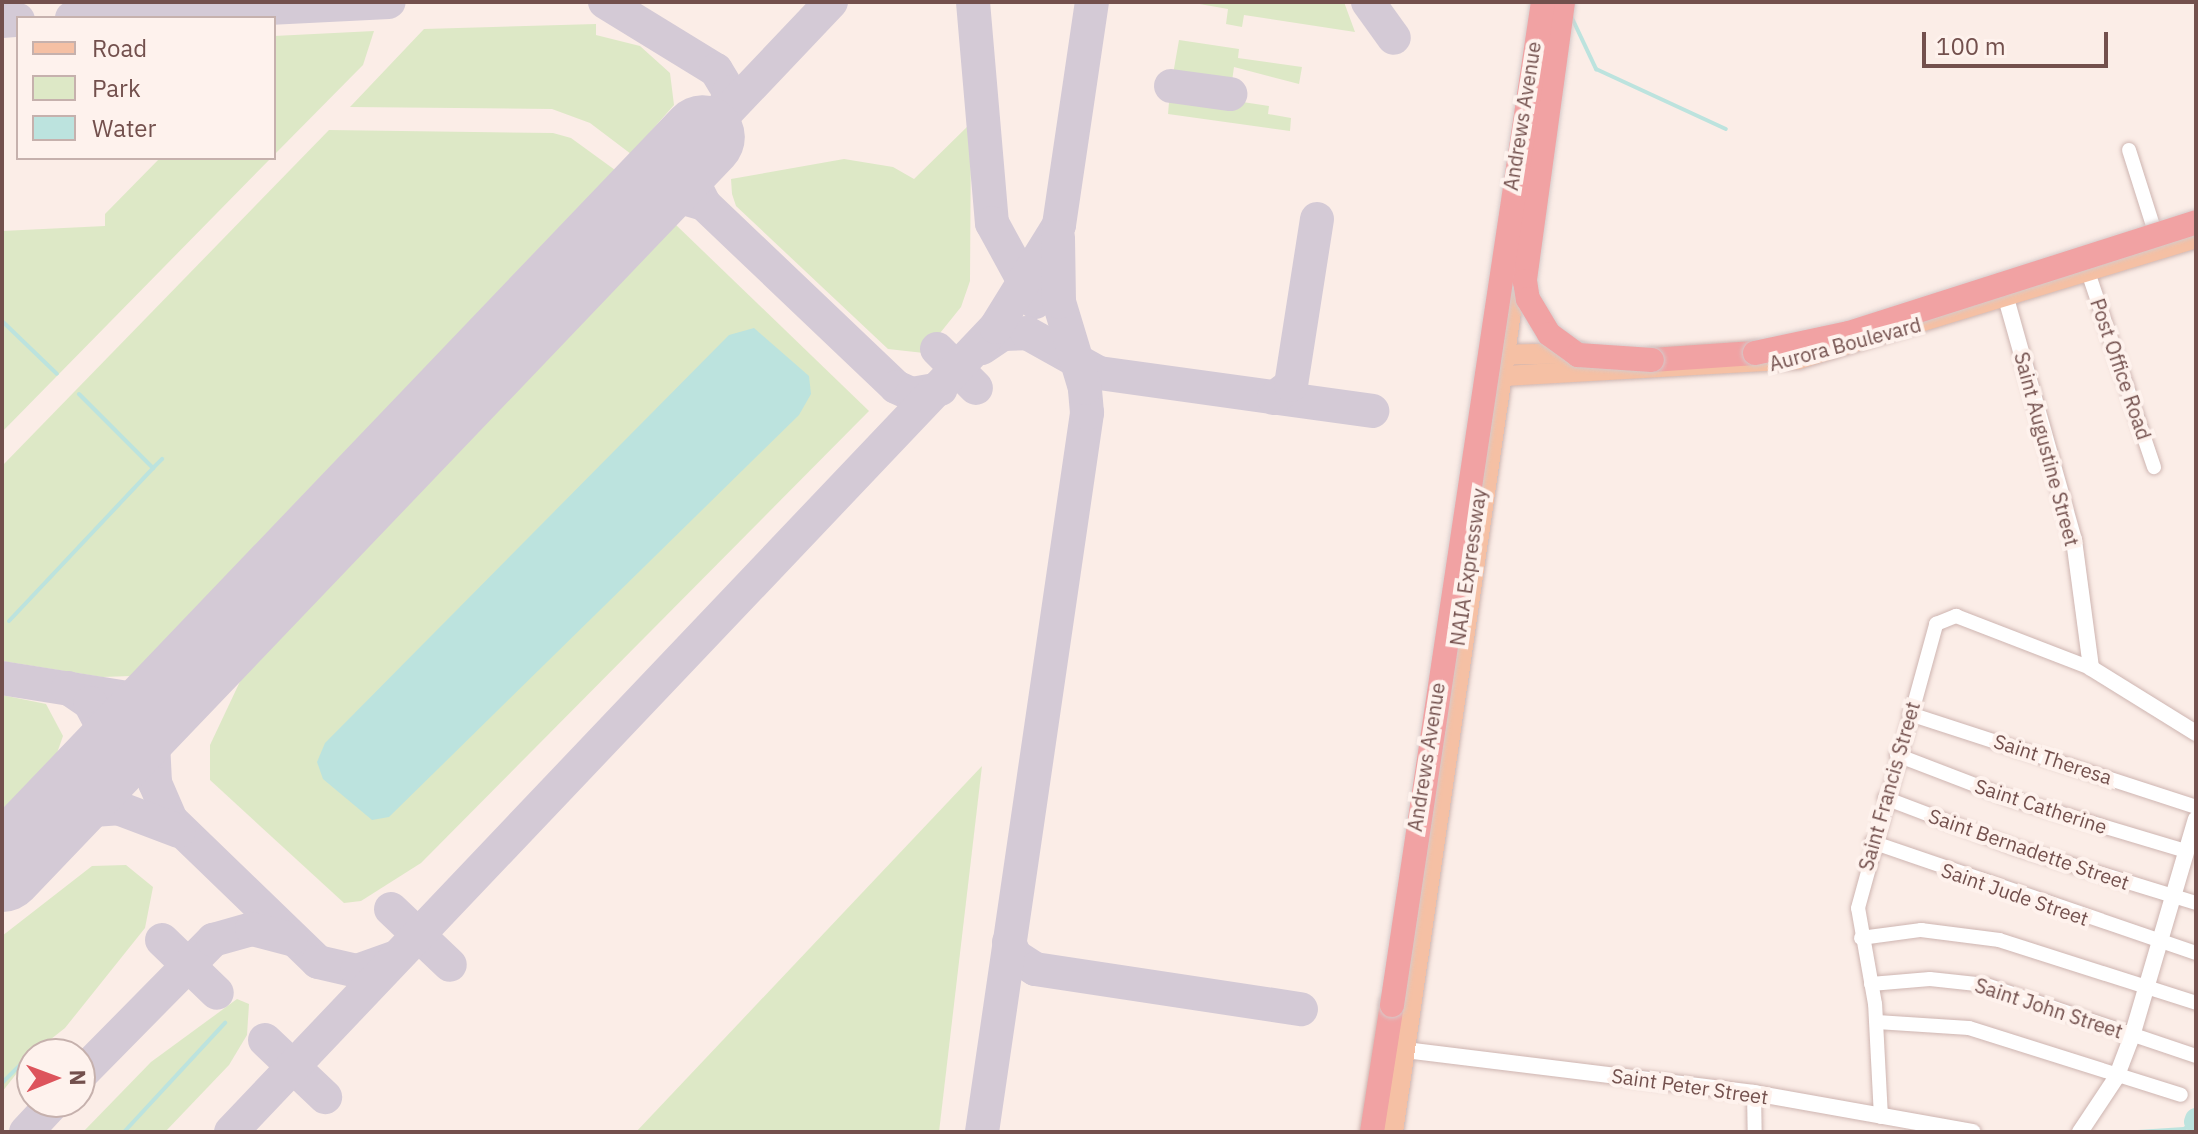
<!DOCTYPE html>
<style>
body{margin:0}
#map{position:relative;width:2198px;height:1134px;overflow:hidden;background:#fbede7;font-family:"IBM Plex Sans",sans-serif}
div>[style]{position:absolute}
.green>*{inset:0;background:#dde8c6}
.water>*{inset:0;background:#bce3de}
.stream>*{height:4px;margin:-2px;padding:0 2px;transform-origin:2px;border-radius:2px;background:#bce3de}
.river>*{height:22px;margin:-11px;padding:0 11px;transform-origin:11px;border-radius:11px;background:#bce3de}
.taxiway>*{height:34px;margin:-17px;padding:0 17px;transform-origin:17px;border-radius:17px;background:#d4cad6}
.runway>*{height:84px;margin:-42px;padding:0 42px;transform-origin:42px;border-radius:42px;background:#d4cad6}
.roads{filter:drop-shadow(0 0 2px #ceb5b1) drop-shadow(0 0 2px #ceb5b1)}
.minor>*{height:14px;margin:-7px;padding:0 7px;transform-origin:7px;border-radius:7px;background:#fff}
.tertiary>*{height:16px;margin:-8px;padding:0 8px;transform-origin:8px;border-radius:8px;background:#fff}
.primary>*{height:20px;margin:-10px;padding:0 10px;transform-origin:10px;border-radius:10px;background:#f5c0a4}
.motorway>*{height:24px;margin:-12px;padding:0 12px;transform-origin:12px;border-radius:12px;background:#f1a2a3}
.bridges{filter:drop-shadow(0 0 2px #d5caca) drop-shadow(0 0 2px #d5caca)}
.motorway-bridge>*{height:24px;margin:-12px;padding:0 12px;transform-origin:12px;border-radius:12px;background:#f1a2a3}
span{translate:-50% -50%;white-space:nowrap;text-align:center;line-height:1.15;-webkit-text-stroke:8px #fef2ed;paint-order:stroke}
.street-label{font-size:20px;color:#73504d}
.frame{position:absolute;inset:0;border:4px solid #73504d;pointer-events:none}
.legend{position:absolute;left:16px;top:16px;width:260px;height:144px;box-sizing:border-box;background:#fef2ed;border:2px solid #c6b1ad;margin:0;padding:10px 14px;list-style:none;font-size:24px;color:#73504d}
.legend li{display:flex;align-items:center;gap:16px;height:40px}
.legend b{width:40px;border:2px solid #c6b1ad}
.north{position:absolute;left:16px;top:1038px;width:80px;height:80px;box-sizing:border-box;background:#fef2ed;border:2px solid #c6b1ad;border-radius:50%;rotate:89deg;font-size:22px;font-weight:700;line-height:32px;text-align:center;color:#73504d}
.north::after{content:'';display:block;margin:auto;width:28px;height:36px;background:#dd545c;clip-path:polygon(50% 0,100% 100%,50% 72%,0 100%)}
.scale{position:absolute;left:1922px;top:32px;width:186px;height:36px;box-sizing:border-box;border:4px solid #73504d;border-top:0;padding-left:10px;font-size:24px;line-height:28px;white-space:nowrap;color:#73504d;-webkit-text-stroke:6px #fef2ed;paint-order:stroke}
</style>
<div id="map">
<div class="green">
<i style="clip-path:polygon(1188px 2px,1344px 2px,1355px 32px,1244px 15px,1242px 27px,1226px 24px,1228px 9px)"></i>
<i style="clip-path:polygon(596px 24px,596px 35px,640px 46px,670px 73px,674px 105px,631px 154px,590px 123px,552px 109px,350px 107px,424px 29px)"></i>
<i style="clip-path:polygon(374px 31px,363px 65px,274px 155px,274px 36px)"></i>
<i style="clip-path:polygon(1179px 40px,1239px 49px,1238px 58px,1302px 67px,1299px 84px,1234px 67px,1231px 88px,1172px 80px)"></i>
<i style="clip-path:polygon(1170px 91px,1269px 106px,1268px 114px,1291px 118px,1290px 131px,1168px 114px)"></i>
<i style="clip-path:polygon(971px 123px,970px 281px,961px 307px,924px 353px,888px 349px,736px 206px,732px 194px,731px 179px,844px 159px,893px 167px,914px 179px)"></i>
<i style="clip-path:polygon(329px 130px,553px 133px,571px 138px,615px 170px,131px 676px,102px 677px,2px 661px,2px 466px)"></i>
<i style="clip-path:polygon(160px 158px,271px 158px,2px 432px,2px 231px,105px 226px,105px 214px)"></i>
<i style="clip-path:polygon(675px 224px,869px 411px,421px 863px,361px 901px,344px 903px,210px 780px,210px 745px,244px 673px)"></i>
<i style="clip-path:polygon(2px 695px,46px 704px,63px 736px,57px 753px,2px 810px)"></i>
<i style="clip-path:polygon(982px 766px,939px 1132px,636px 1132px)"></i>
<i style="clip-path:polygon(126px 865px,153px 887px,145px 928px,65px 1028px,32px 1054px,2px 1092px,2px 936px,92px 866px)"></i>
<i style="clip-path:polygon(237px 999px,249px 1004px,247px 1035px,229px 1065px,165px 1132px,83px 1132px,151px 1062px)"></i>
</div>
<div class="water">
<i style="clip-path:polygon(754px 328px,809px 376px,811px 394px,799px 415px,389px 817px,372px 820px,323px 779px,317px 762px,325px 743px,729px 335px)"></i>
</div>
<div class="stream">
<i style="left:1571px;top:16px;width:59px;rotate:64.7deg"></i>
<i style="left:1596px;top:69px;width:143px;rotate:24.8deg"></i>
<i style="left:2px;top:321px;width:76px;rotate:43.9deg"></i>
<i style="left:79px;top:394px;width:105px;rotate:45deg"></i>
<i style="left:153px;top:468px;width:13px;rotate:-45deg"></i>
<i style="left:9px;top:621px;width:210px;rotate:-46.7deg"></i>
<i style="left:2px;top:1083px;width:54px;rotate:-45deg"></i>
<i style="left:124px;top:1132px;width:149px;rotate:-47.2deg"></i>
<i style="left:2138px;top:1132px;width:46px;rotate:-3.7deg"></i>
<i style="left:2184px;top:1129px;width:13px;rotate:-32deg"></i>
</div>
<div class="river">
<i style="left:2195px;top:1122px;width:3px;rotate:-72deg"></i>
</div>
<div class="taxiway">
<i style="left:605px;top:2px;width:130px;rotate:31.5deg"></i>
<i style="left:716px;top:70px;width:26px;rotate:59deg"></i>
<i style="left:729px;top:92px;width:27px;rotate:103deg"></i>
<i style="left:831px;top:2px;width:186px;rotate:133.5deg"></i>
<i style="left:703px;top:137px;width:23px;rotate:113deg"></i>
<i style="left:694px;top:158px;width:26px;rotate:90deg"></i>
<i style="left:694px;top:184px;width:22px;rotate:63deg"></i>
<i style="left:704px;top:204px;width:265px;rotate:43.6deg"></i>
<i style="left:896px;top:387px;width:17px;rotate:24deg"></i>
<i style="left:912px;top:394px;width:29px;rotate:-10deg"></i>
<i style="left:973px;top:2px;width:222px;rotate:85.1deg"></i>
<i style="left:992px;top:223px;width:90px;rotate:61.4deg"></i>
<i style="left:1368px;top:2px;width:44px;rotate:54.2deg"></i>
<i style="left:72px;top:18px;width:317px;rotate:-2.9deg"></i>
<i style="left:2px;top:21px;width:16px;rotate:-4deg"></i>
<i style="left:1171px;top:86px;width:60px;rotate:7.7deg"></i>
<i style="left:638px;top:205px;width:36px;rotate:-16deg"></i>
<i style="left:673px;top:195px;width:32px;rotate:16deg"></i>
<i style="left:982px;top:348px;width:25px;rotate:-34deg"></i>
<i style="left:1003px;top:334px;width:24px;rotate:-2deg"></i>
<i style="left:1027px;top:333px;width:82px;rotate:29.1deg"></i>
<i style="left:1099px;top:373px;width:276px;rotate:7.9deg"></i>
<i style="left:937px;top:349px;width:55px;rotate:45deg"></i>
<i style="left:1274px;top:398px;width:21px;rotate:-37deg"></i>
<i style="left:1291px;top:385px;width:168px;rotate:-81.1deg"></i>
<i style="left:190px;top:672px;width:41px;rotate:128deg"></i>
<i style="left:165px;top:704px;width:40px;rotate:108deg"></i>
<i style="left:153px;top:742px;width:41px;rotate:87.2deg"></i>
<i style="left:155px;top:783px;width:40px;rotate:66.6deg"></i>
<i style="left:171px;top:820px;width:204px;rotate:44deg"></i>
<i style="left:318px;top:962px;width:40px;rotate:13deg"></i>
<i style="left:357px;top:971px;width:41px;rotate:-19.7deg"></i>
<i style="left:2px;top:678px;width:140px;rotate:9.1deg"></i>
<i style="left:140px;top:700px;width:35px;rotate:-18deg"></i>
<i style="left:68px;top:688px;width:27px;rotate:34deg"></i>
<i style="left:90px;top:703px;width:26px;rotate:62deg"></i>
<i style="left:102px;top:726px;width:42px;rotate:96.8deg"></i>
<i style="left:43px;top:827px;width:39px;rotate:-24deg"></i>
<i style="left:79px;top:811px;width:39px;rotate:-4deg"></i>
<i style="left:118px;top:808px;width:65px;rotate:20.7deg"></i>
<i style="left:391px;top:909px;width:81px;rotate:43.5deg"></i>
<i style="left:162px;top:940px;width:76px;rotate:43.9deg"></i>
<i style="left:1009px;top:942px;width:15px;rotate:67deg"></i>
<i style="left:1015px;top:956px;width:24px;rotate:33deg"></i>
<i style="left:1035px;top:969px;width:269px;rotate:8.6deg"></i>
<i style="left:265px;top:1040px;width:83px;rotate:43.5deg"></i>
<i style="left:80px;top:1075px;width:190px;rotate:-45.4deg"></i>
<i style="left:213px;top:940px;width:41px;rotate:-15.8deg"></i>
<i style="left:252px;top:929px;width:40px;rotate:14.4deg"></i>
<i style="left:26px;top:1132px;width:41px;rotate:-47deg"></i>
<i style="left:231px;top:1132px;width:1111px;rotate:-46.46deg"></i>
<i style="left:996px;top:327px;width:120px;rotate:-58.3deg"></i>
<i style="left:1059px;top:225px;width:225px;rotate:-81.6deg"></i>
<i style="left:982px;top:1132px;width:727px;rotate:-81.69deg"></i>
<i style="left:1087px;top:413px;width:25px;rotate:-95deg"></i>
<i style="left:1085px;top:388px;width:90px;rotate:-106.8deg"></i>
<i style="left:1059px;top:302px;width:65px;rotate:-90.9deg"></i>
</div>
<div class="runway">
<i style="left:2px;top:870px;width:1014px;rotate:-46.28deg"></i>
</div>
<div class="roads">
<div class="minor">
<i style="left:2129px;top:150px;width:83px;rotate:72.4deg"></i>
<i style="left:2088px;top:272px;width:206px;rotate:71.3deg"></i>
<i style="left:1910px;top:714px;width:301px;rotate:18deg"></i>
<i style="left:1897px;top:755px;width:120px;rotate:21deg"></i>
<i style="left:2009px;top:798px;width:185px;rotate:16.7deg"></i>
<i style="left:1885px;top:798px;width:138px;rotate:20.8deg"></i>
<i style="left:2014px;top:847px;width:190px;rotate:17.1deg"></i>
<i style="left:1872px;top:842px;width:342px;rotate:18.9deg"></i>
<i style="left:1861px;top:938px;width:61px;rotate:-7.6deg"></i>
<i style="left:1921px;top:930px;width:79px;rotate:7.3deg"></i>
<i style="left:1999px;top:940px;width:207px;rotate:17.7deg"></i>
<i style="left:1871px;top:984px;width:59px;rotate:-4.8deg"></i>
<i style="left:1930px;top:979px;width:56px;rotate:6.1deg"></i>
<i style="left:1986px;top:985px;width:222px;rotate:18.7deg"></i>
<i style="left:1877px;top:1022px;width:92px;rotate:3.7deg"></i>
<i style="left:1969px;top:1028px;width:222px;rotate:17.5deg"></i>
<i style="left:1754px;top:1093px;width:39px;rotate:89deg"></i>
<i style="left:1881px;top:1117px;width:113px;rotate:-93deg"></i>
<i style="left:1875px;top:1004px;width:97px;rotate:-100deg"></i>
<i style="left:1858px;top:908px;width:295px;rotate:-74.6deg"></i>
<i style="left:1936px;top:624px;width:22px;rotate:-22deg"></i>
<i style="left:1956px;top:616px;width:145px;rotate:21.1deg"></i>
</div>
<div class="tertiary">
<i style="left:2006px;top:298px;width:251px;rotate:74.3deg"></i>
<i style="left:2074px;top:540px;width:129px;rotate:82.4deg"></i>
<i style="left:2091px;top:668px;width:123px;rotate:31.8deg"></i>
<i style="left:1405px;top:1050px;width:352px;rotate:7deg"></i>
<i style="left:1754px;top:1093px;width:222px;rotate:10.1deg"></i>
<i style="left:2080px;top:1132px;width:65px;rotate:-56.3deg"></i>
<i style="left:2116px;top:1078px;width:45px;rotate:-69.1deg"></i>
<i style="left:2132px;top:1036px;width:226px;rotate:-73.6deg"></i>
</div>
<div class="primary">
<i style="left:1493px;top:355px;width:88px;rotate:-1.3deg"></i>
<i style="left:1487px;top:377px;width:312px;rotate:-3.3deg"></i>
<i style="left:1798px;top:359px;width:416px;rotate:-16.9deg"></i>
<i style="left:1393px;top:1132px;width:878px;rotate:-81.81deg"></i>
</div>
<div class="motorway">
<i style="left:1652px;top:360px;width:103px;rotate:-3.9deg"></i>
<i style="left:1372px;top:1132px;width:129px;rotate:-81.1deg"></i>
</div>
</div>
<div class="bridges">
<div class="motorway-bridge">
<i style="left:1563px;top:2px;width:282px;rotate:97.8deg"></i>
<i style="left:1525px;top:281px;width:18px;rotate:81deg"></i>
<i style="left:1528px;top:299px;width:41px;rotate:59deg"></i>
<i style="left:1549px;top:334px;width:36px;rotate:36deg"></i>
<i style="left:1578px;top:355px;width:74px;rotate:3.9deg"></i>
<i style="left:1755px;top:353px;width:96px;rotate:-12deg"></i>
<i style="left:1849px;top:333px;width:364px;rotate:-17.7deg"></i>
<i style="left:1392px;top:1005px;width:1014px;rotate:-81.44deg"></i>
</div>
</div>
<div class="street-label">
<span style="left:1522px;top:116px;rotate:-81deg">Andrews Avenue</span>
<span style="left:1845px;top:344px;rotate:-15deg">Aurora Boulevard</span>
<span style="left:2121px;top:369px;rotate:71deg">Post Office Road</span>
<span style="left:2047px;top:449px;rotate:75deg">Saint Augustine Street</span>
<span style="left:1468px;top:567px;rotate:-82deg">NAIA Expressway</span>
<span style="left:1426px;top:757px;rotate:-81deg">Andrews Avenue</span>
<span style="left:2053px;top:759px;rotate:18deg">Saint Theresa</span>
<span style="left:1889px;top:786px;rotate:-74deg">Saint Francis Street</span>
<span style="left:2041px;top:806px;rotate:18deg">Saint Catherine</span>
<span style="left:2029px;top:849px;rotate:19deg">Saint Bernadette Street</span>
<span style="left:2015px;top:894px;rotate:19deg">Saint Jude Street</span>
<span style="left:2049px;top:1008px;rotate:18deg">Saint John Street</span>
<span style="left:1690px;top:1086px;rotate:8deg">Saint Peter Street</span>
</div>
<div class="frame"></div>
<ul class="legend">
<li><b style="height:10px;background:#f5c0a4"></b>Road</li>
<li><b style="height:22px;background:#dde8c6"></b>Park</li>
<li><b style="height:22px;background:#bce3de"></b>Water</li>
</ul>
<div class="north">N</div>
<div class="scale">100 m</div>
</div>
